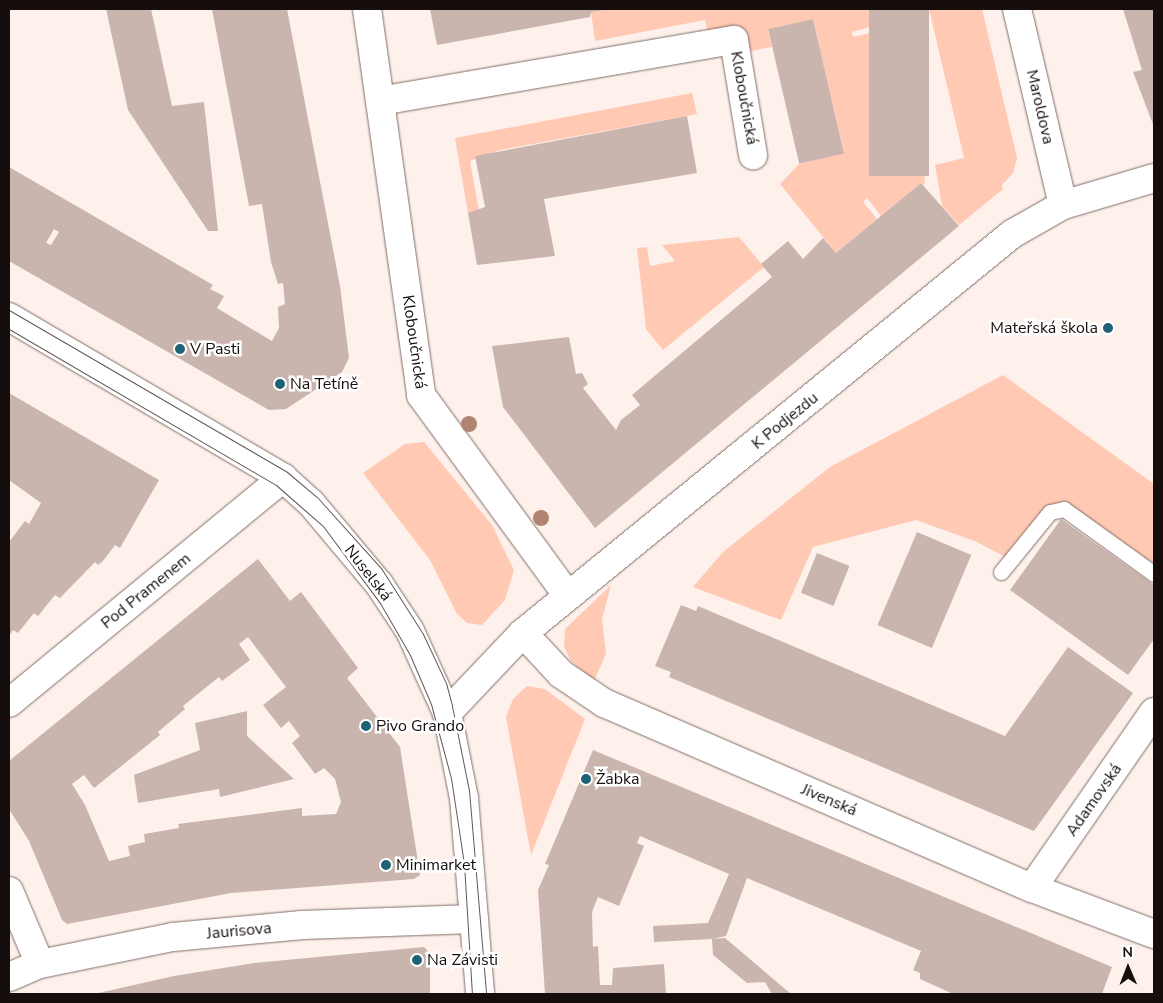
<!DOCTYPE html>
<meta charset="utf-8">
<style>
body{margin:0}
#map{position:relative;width:1163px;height:1003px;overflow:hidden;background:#fef1ec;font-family:"Nunito Sans",sans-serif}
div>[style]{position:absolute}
.green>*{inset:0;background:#ffc9b4}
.building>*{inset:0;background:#c9b5ad;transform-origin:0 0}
.roads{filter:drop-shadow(0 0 1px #806e67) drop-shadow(0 0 1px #806e67)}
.service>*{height:15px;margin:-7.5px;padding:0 7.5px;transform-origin:7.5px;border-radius:7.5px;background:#fff}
.minor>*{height:28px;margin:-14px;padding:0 14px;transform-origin:14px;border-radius:14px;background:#fff}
.tertiary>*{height:28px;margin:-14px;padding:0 14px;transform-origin:14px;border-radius:14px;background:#fff}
.tram>*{height:1px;margin:-0.5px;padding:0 0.5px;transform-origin:0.5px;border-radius:0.5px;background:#615855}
.trees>*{width:16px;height:16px;margin:-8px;border-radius:50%;background:#b08470}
.dots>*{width:14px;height:14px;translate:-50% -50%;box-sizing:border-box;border:2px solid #fff;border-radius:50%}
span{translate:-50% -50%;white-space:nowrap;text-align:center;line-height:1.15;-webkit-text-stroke:5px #fff;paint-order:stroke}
.street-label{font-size:16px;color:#150e0c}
.poi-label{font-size:16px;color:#150e0c}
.right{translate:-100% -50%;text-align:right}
.left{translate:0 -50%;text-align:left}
.frame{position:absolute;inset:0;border:10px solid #150e0c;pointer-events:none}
.north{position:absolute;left:1103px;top:943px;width:50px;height:50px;-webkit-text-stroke:4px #fff;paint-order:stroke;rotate:359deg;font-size:14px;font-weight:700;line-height:20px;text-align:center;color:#150e0c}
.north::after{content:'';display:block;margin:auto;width:18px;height:22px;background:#150e0c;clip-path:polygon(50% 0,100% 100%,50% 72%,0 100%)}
</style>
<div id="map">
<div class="green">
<i style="clip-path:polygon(610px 9px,870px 9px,874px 26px,852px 32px,853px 37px,875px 32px,895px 116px,873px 121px,874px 127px,896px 122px,924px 168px,925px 185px,921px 183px,881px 216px,867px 198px,863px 202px,877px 219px,836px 253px,780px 184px,799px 164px,844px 153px,813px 19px,768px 30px,772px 47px,713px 58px,705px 20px,595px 41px,591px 12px)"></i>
<i style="clip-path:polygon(929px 9px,982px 9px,1017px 158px,1013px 173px,1002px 185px,1003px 189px,959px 225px,942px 206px,935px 165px,964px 158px)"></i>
<i style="clip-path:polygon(692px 93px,697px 114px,500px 150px,470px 161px,479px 211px,468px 213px,455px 138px)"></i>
<i style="clip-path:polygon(739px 237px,764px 267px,663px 350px,646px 329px,637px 248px,647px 247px,650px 266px,675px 261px,662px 245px)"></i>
<i style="clip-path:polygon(1003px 375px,1154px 484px,1154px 574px,1064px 509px,1050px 512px,1011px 560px,977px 542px,916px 520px,813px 547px,781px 620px,693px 587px,723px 552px,830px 467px)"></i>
<i style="clip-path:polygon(424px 442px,492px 525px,514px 570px,505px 600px,482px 625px,467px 623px,457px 614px,430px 560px,363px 473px,405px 444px)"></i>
<i style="clip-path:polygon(611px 585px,602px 619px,606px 654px,594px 681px,570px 660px,564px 646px,565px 629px)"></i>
<i style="clip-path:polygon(527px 686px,545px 689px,585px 719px,531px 855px,506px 717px,513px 699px)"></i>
</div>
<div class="building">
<i style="clip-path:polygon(106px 9px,151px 9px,172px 106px,204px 102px,218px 231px,208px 231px,128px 110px)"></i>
<i style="clip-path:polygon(evenodd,212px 9px,287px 9px,340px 286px,349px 358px,342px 372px,286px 409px,269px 410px,9px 261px,9px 167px,213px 285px,210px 289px,224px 296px,217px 308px,272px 341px,279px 328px,278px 307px,285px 304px,283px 283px,278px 284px,271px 262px,262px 204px,249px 206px,212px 9px,54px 229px,59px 232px,51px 245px,46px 243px,54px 229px)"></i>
<i style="clip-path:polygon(430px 9px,605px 9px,605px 10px,591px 12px,590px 17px,437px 45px)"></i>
<i style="left:869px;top:9px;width:60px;height:167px"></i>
<i style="clip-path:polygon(1123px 9px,1154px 9px,1154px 127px,1133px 72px,1142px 70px)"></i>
<i style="left:813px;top:19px;width:138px;height:46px;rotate:77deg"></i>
<i style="clip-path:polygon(687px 116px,697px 173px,544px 199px,555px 256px,477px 265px,468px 213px,485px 207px,475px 156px)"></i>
<i style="clip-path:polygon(921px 183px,959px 226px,595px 528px,503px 407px,492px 346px,569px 337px,576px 374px,582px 373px,588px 384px,583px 388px,616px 430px,621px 420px,640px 405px,632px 395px,772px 277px,761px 264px,788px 241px,803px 259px,823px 238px,836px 253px)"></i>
<i style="clip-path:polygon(9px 393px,159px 480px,120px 548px,115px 545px,103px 561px,98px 565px,95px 562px,60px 598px,55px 595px,38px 616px,34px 613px,18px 633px,13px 630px,9px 636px,9px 542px,25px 521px,29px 524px,41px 503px,9px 480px)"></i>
<i style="clip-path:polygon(1061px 519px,1154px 585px,1154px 639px,1128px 675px,1010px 590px)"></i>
<i style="left:917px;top:532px;width:59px;height:101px;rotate:23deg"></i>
<i style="left:817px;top:553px;width:35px;height:43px;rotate:22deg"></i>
<i style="clip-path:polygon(evenodd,258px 559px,290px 601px,301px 592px,358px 668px,347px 678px,400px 747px,420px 875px,414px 879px,231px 893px,67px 924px,62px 920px,29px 841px,9px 809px,9px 761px,258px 559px,248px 637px,286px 687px,263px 705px,281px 728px,289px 721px,300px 736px,292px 743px,315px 774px,324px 768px,335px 779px,341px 802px,336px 814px,302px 816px,302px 808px,178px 824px,179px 828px,144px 834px,145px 842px,128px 846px,130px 856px,109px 861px,85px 805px,72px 784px,84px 775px,94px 788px,160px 735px,158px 732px,185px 709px,183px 706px,219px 677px,222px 681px,250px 660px,239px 644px,248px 637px)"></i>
<i style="clip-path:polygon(681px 605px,696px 611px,698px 606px,1005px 736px,1068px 647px,1133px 693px,1034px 831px,669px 677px,671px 672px,655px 666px)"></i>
<i style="clip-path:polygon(247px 711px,247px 736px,294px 779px,220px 797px,219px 789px,138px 803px,134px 775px,200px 750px,195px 723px)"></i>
<i style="clip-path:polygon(593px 750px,1112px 967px,1102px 994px,953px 994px,920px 979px,920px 973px,913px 970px,921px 951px,747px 878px,726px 936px,712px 939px,725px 938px,791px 994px,772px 994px,765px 982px,747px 983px,713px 955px,712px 939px,654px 942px,653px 926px,708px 923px,729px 874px,640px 836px,637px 843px,644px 846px,619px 906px,598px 897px,592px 912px,593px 947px,598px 946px,600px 985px,612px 985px,613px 968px,664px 964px,666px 994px,545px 994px,538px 890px,549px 865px,545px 864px)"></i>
<i style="clip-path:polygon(424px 947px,430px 953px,430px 994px,94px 994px,174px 976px,254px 963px)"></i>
</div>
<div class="roads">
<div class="service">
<i style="left:1001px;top:572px;width:77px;rotate:-50.8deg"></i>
<i style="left:1050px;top:512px;width:14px;rotate:-12deg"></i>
<i style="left:1064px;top:509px;width:111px;rotate:35.8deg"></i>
</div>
<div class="minor">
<i style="left:367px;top:9px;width:390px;rotate:82deg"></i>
<i style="left:421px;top:395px;width:249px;rotate:53.8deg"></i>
<i style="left:1017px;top:9px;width:201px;rotate:76.8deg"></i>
<i style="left:380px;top:101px;width:359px;rotate:-9.8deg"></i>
<i style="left:734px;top:40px;width:117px;rotate:80.6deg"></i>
<i style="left:523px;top:633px;width:56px;rotate:47.2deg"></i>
<i style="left:561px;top:674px;width:52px;rotate:34deg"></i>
<i style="left:604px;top:703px;width:466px;rotate:23.4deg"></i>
<i style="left:1032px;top:888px;width:130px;rotate:20.7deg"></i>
<i style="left:9px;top:703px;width:355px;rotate:-39.4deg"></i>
<i style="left:1032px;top:888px;width:214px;rotate:-55.3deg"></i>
<i style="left:9px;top:891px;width:79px;rotate:67deg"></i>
<i style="left:9px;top:977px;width:34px;rotate:-23deg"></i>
<i style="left:40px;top:964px;width:136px;rotate:-11.5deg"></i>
<i style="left:173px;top:937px;width:130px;rotate:-5.3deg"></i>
<i style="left:302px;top:925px;width:172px;rotate:-2deg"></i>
</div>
<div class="tertiary">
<i style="left:9px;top:317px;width:318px;rotate:30.4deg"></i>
<i style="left:283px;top:478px;width:38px;rotate:42deg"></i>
<i style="left:311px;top:503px;width:106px;rotate:50deg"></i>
<i style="left:379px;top:584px;width:56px;rotate:56.6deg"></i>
<i style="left:410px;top:631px;width:90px;rotate:65.7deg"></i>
<i style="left:447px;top:713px;width:87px;rotate:78.7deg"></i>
<i style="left:464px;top:798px;width:197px;rotate:85.3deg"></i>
<i style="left:447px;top:713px;width:110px;rotate:-46.5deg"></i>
<i style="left:523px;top:633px;width:631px;rotate:-39.21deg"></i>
<i style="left:1012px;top:234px;width:59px;rotate:-29.6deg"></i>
<i style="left:1063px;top:205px;width:95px;rotate:-16.5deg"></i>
</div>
</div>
<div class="tram">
<i style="left:9px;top:310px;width:322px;rotate:30.2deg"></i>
<i style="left:287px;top:472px;width:39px;rotate:40deg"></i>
<i style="left:317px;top:497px;width:96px;rotate:48deg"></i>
<i style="left:381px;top:568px;width:78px;rotate:57.5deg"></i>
<i style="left:423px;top:634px;width:54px;rotate:64.9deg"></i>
<i style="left:446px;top:683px;width:24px;rotate:75deg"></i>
<i style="left:452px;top:706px;width:86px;rotate:78.6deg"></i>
<i style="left:469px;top:790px;width:205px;rotate:85.2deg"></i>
<i style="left:9px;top:329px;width:309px;rotate:30.3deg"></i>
<i style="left:276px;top:485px;width:62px;rotate:41.1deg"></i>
<i style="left:323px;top:526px;width:96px;rotate:53.5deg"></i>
<i style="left:380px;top:603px;width:60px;rotate:60deg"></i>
<i style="left:410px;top:655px;width:53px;rotate:66.8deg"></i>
<i style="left:431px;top:704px;width:77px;rotate:74.9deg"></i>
<i style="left:451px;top:778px;width:87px;rotate:81.4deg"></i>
<i style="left:464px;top:864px;width:130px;rotate:86.5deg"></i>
</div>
<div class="trees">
<i style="left:469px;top:424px"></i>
<i style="left:541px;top:518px"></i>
</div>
<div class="dots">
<i style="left:1108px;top:328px;background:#1f6175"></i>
<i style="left:180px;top:349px;background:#1f6175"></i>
<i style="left:280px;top:384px;background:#1f6175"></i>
<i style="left:366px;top:726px;background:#1f6175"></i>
<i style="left:586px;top:779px;background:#1f6175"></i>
<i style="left:386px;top:865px;background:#1f6175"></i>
<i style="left:417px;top:960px;background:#1f6175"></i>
</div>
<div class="street-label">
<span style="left:744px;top:98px;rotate:80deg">Kloboučnická</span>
<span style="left:1040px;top:107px;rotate:77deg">Maroldova</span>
<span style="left:414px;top:342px;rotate:82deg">Kloboučnická</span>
<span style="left:785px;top:421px;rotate:-39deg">K Podjezdu</span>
<span style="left:368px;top:573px;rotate:52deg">Nuselská</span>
<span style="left:146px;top:591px;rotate:-39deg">Pod Pramenem</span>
<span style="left:829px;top:800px;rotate:23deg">Jivenská</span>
<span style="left:1094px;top:800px;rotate:-55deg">Adamovská</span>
<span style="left:239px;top:931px;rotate:-5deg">Jaurisova</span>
</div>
<div class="poi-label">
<span class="right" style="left:1098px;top:328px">Mateřská škola</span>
<span class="left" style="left:190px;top:349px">V Pasti</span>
<span class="left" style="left:290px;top:384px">Na Tetíně</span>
<span class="left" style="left:376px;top:726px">Pivo Grando</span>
<span class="left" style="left:596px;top:779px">Žabka</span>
<span class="left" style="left:396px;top:865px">Minimarket</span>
<span class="left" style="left:427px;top:960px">Na Závisti</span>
</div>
<div class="frame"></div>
<div class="north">N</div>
</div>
